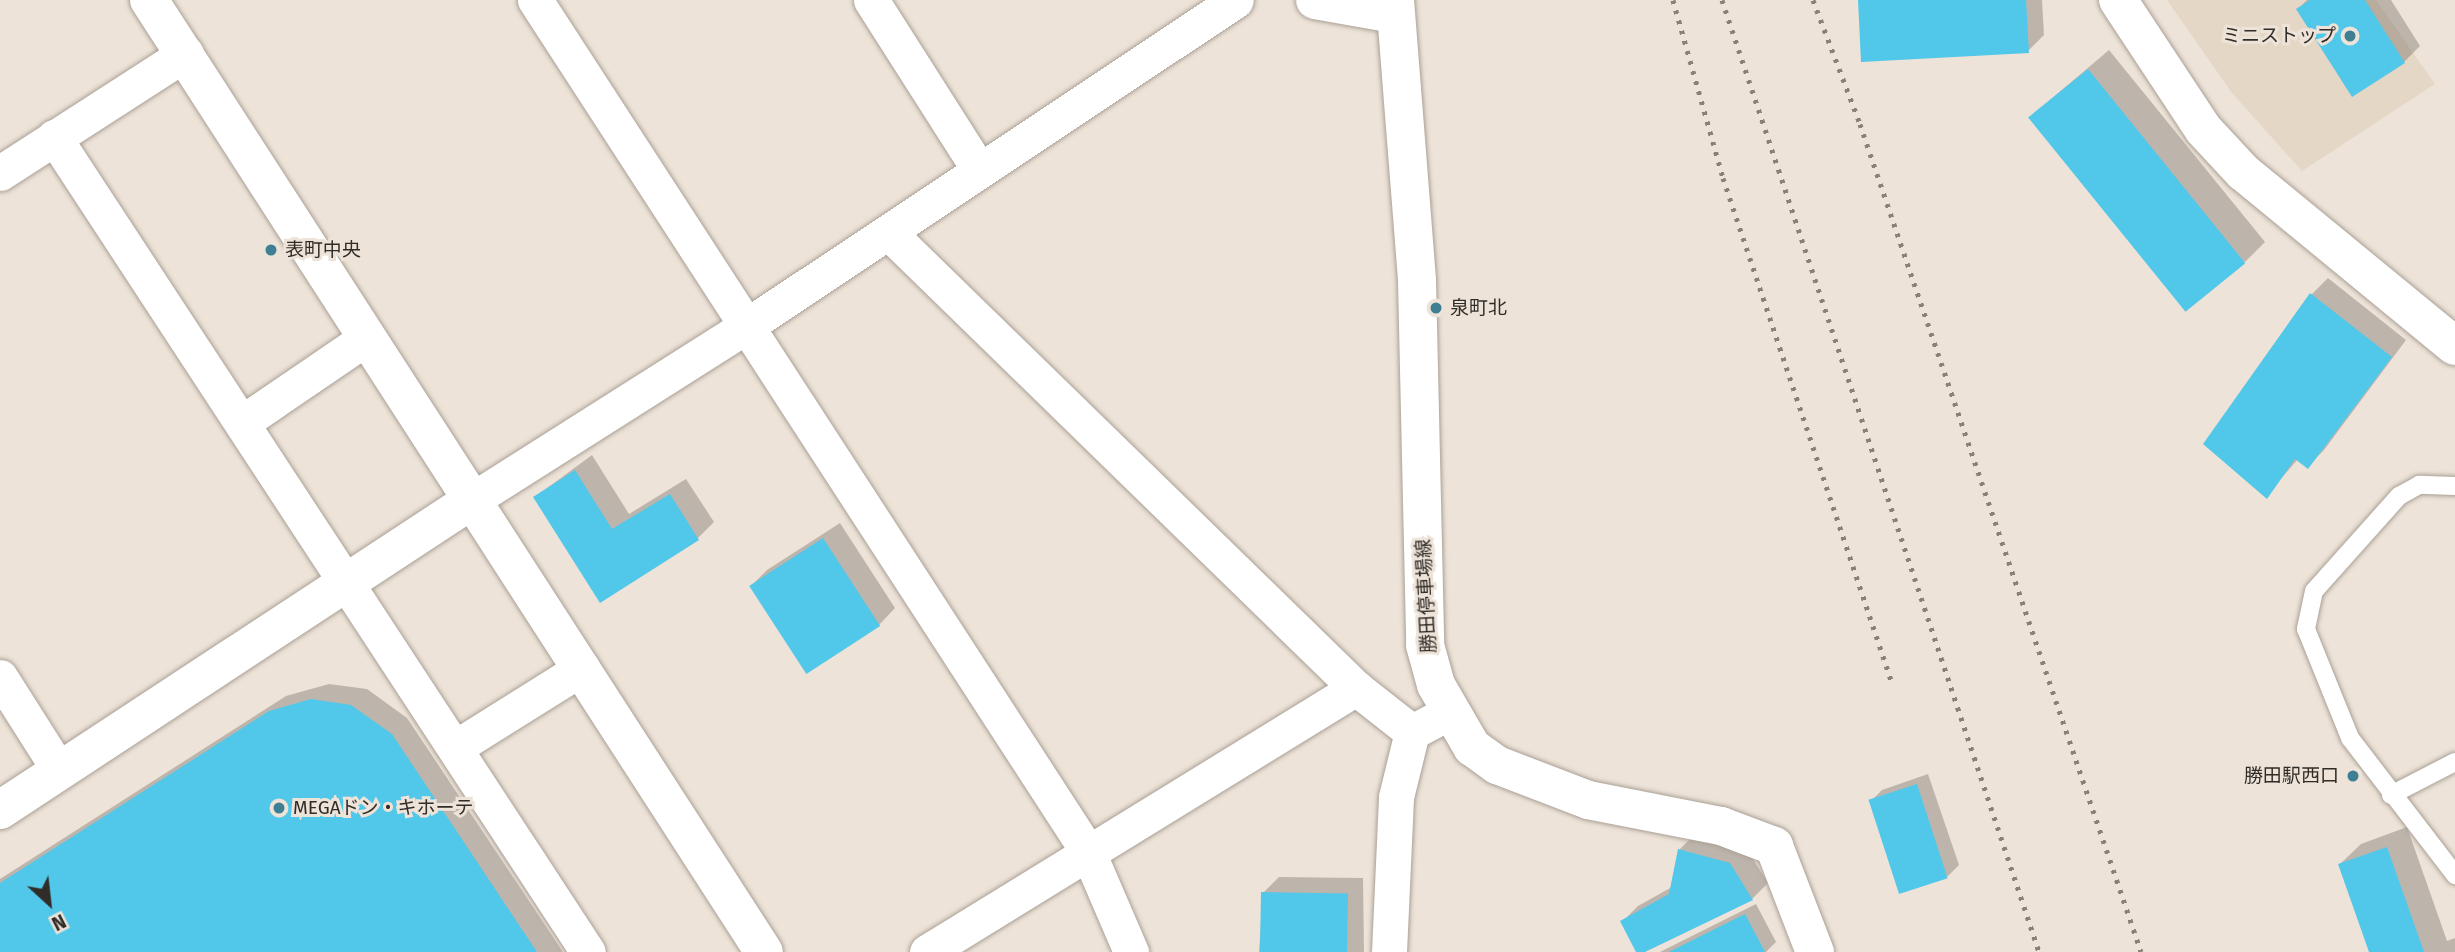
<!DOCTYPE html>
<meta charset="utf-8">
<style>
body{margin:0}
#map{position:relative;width:2455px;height:952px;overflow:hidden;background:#ede3d8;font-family:"Fira Sans","Noto Sans JP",sans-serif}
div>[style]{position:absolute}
.built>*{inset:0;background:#e5d7c6}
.shadow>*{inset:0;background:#0003}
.building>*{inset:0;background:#51c7e9;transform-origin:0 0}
.roads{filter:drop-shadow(0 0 2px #aaa096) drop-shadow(0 0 2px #aaa096)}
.lane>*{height:18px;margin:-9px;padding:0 9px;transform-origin:9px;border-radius:9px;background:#fff}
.street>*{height:35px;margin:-17.5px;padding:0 17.5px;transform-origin:17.5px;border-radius:17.5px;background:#fff}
.secondary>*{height:38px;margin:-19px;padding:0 19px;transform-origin:19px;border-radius:19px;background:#fff}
.rail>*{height:5px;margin-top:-2.5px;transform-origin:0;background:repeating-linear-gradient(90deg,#88817a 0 3.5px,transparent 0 10.5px)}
.dots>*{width:19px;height:19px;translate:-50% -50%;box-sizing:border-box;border:4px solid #ede3d8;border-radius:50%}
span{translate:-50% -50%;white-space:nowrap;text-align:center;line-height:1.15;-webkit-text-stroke:6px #ede3d8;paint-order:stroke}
.poi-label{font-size:19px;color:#302c28}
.right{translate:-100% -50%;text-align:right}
.left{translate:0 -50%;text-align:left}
.street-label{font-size:19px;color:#302c28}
.north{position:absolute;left:14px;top:868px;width:70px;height:70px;-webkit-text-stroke:5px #ede3d8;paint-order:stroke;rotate:153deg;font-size:19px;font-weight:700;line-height:28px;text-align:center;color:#302c28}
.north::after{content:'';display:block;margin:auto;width:24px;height:32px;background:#302c28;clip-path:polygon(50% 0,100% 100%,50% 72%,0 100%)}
</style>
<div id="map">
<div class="built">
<i style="clip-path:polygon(2167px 0,2376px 0,2435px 84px,2302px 171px,2232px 93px)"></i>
</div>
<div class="shadow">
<i style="clip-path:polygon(1859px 0,2042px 0,2044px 35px,2028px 51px)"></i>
<i style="clip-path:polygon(2307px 0,2391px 0,2420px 46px,2404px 62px,2353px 95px,2298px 9px)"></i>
<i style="clip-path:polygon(2109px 50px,2265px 242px,2245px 262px,2030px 117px)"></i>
<i style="clip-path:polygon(2328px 278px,2406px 340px,2324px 450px,2308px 466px,2298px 459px,2266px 496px,2312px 294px)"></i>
<i style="clip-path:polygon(592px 455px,629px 514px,686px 479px,714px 522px,698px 538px,600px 601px,535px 497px)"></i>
<i style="clip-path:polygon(840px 523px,895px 608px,879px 625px,751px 586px,767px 570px)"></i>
<i style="clip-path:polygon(329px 684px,367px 689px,407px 718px,563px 952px,0 952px,0 879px,286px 696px)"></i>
<i style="clip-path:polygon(1928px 774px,1959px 865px,1948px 876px,1901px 892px,1871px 801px,1882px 790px)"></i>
<i style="clip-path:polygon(2407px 827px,2447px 941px,2455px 938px,2455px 952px,2371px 952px,2340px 864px,2361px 844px)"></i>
<i style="clip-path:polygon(1695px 834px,1746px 848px,1768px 883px,1752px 899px,1638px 952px,1622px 922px,1638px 906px,1672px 887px,1679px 850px)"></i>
<i style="clip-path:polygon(1279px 877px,1363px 878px,1364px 952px,1259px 952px,1263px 893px)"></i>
<i style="clip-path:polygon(1756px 904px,1776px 942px,1766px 952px,1660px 952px)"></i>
</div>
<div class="building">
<i style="clip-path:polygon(1858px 0,2026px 0,2029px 53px,1861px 62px)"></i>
<i style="clip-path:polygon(2310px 0,2365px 0,2405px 63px,2352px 97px,2296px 9px)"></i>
<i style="left:2088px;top:69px;width:250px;height:77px;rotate:51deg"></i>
<i style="clip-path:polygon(2310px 293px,2392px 357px,2308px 469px,2295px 459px,2267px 499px,2203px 444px)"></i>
<i style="clip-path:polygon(575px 470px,612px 529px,670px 494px,699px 540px,600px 603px,533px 497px)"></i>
<i style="left:823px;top:538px;width:105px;height:88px;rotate:57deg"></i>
<i style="clip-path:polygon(311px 699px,351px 705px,392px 734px,537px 952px,0 952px,0 883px,269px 711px)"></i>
<i style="left:1917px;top:784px;width:99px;height:51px;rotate:72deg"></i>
<i style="clip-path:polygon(2387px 847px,2424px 952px,2369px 952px,2338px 864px)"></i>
<i style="clip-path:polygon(1678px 849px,1730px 863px,1753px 900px,1645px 952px,1636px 952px,1620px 921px,1669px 894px)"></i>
<i style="left:1261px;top:892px;width:87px;height:60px;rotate:1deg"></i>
<i style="clip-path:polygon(1745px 914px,1765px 952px,1669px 952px)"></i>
</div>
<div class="roads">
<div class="lane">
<i style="left:2455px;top:486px;width:36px;rotate:-178deg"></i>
<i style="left:2419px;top:485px;width:23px;rotate:151deg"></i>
<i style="left:2399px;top:496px;width:127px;rotate:131.8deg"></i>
<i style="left:2314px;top:591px;width:39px;rotate:102deg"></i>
<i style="left:2306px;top:629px;width:118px;rotate:68deg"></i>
<i style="left:2350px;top:738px;width:173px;rotate:52.5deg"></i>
<i style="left:2391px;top:795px;width:72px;rotate:-27.3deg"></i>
</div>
<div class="street">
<i style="left:535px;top:0;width:1016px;rotate:57.01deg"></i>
<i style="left:1088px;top:852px;width:109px;rotate:66.7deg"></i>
<i style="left:871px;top:0;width:199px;rotate:57.5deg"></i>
<i style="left:54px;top:137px;width:974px;rotate:56.77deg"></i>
<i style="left:0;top:173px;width:221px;rotate:-32.8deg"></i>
<i style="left:888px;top:232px;width:653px;rotate:44.26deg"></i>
<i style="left:1356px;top:688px;width:71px;rotate:38.2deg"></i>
<i style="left:243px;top:422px;width:149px;rotate:-34.3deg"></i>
<i style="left:472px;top:500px;width:327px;rotate:-32.4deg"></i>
<i style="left:748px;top:325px;width:586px;rotate:-33.66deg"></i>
<i style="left:0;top:677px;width:110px;rotate:57.6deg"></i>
<i style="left:456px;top:747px;width:149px;rotate:-32.1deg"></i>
<i style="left:927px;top:952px;width:504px;rotate:-31.61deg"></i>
<i style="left:1389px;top:952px;width:155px;rotate:-87.4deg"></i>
<i style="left:1396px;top:797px;width:67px;rotate:-76.2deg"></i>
<i style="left:1412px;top:732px;width:24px;rotate:-28deg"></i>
</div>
<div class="secondary">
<i style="left:149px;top:0;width:1133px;rotate:57.14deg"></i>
<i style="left:1315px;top:0;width:80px;rotate:10deg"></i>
<i style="left:1395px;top:0;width:282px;rotate:85.5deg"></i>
<i style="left:1417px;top:281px;width:364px;rotate:88.7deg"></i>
<i style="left:1425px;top:645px;width:41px;rotate:74.6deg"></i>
<i style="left:1436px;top:685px;width:72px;rotate:59.9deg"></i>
<i style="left:1472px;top:747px;width:31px;rotate:36deg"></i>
<i style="left:1497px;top:765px;width:97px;rotate:21deg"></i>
<i style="left:1588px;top:800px;width:136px;rotate:11.1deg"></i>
<i style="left:1721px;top:826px;width:57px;rotate:20.7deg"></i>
<i style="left:1774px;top:846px;width:114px;rotate:68.9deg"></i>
<i style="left:2118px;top:0;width:154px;rotate:56.6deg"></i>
<i style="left:2203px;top:129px;width:59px;rotate:47.1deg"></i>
<i style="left:2243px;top:172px;width:274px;rotate:39.4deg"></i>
<i style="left:0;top:810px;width:565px;rotate:-33.3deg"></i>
</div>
</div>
<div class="rail">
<i style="left:1673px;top:0;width:185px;rotate:74.3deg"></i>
<i style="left:1723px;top:178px;width:529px;rotate:71.5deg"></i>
<i style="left:1722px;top:0;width:1003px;rotate:71.58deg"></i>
<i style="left:1813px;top:0;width:133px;rotate:69.2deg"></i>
<i style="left:1860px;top:124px;width:874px;rotate:71.25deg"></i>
</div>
<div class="dots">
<i style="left:2350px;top:36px;background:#3f7f93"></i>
<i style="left:271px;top:250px;background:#3f7f93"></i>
<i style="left:1436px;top:308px;background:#3f7f93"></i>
<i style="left:2353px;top:776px;background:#3f7f93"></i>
<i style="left:279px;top:808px;background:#3f7f93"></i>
</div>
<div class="poi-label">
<span class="right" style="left:2336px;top:36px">ミニストップ</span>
<span class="left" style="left:285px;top:250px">表町中央</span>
<span class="left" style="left:1450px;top:308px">泉町北</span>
<span class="right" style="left:2339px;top:776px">勝田駅西口</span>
<span class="left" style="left:293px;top:808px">MEGAドン・キホーテ</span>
</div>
<div class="street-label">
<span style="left:1426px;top:596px;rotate:-93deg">勝田停車場線</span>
</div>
<div class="north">N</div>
</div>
